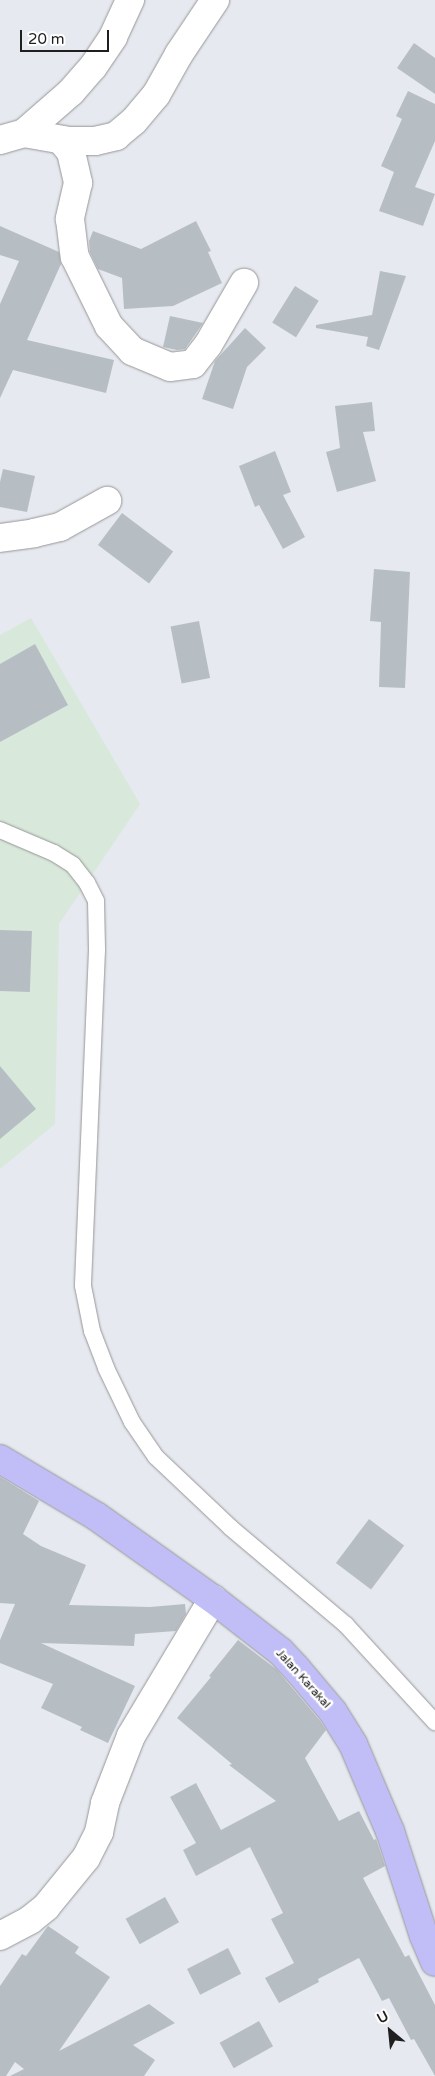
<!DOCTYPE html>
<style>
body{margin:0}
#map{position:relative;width:435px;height:2076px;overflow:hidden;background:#e6e9f0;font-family:"Varela Round",sans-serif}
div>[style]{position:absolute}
.industrial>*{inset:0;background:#d8e8db}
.building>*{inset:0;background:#b6bec4;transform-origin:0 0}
.roads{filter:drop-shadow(0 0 1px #969696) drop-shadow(0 0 1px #969696)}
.service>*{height:16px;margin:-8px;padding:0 8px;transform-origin:8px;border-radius:8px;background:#fff}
.minor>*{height:28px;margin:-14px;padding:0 14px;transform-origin:14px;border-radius:14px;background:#fff}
.secondary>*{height:28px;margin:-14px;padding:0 14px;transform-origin:14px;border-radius:14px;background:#c0bdf7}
span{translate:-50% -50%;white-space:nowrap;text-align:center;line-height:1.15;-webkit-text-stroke:5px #fff;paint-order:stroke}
.street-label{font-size:12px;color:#1f1f1f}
.north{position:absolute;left:365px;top:2006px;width:50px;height:50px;-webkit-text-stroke:4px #fff;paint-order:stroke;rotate:332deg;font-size:14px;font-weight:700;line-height:20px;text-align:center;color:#1f1f1f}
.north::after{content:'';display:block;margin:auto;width:18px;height:22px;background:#1f1f1f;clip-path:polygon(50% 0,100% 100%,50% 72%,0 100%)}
.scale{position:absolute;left:20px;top:30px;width:89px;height:22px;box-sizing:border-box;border:2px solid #1f1f1f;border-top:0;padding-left:6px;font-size:15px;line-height:18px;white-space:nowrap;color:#1f1f1f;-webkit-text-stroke:4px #fff;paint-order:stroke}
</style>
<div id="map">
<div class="industrial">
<i style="clip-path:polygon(31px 618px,140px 804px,59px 924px,55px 1124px,0 1169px,0 635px)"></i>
</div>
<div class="building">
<i style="clip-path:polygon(414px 43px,435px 58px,435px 94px,397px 68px)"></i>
<i style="clip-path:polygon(408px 91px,435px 104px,435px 141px,415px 187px,435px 194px,423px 226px,379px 211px,394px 172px,381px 166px,402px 119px,396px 116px)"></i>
<i style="clip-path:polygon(196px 221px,211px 251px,208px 252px,222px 283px,173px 306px,124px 309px,122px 278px,98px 269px,90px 252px,89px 241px,93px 231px,141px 249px)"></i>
<i style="clip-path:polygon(0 226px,59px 252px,61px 264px,27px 340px,114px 360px,106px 393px,13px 370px,0 398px,0 304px,19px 261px,0 255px)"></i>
<i style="clip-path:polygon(380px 271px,406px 276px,379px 350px,366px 346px,368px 337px,316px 328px,316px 325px,372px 315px)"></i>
<i style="left:295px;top:286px;width:28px;height:43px;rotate:32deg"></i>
<i style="clip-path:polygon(170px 316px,203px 323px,185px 349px,177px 350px,163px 347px)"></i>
<i style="clip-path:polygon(245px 328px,266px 348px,247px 367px,233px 409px,202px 399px,215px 361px)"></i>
<i style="clip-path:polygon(372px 402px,375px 431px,363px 432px,376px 481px,337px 492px,326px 452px,340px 448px,335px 406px)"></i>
<i style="clip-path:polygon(275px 451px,291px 492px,283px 495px,305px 537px,283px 549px,259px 505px,255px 507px,239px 466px)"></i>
<i style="clip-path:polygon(3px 469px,35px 476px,27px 512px,0 507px,0 482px)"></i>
<i style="left:122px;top:513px;width:64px;height:40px;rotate:37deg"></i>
<i style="clip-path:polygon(374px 569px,410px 572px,405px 688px,379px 687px,381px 622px,370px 621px)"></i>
<i style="left:199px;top:621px;width:58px;height:29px;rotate:79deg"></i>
<i style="clip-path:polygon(35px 644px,68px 705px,0 742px,0 664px)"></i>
<i style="left:0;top:930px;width:32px;height:61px;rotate:2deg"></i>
<i style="clip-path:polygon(0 1066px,36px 1109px,0 1139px)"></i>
<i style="clip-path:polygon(0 1477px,39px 1501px,23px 1534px,41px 1546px,86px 1565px,69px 1605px,150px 1607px,185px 1604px,186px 1614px,176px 1631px,135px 1634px,134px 1646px,41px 1643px,135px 1686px,108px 1743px,80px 1730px,82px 1727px,41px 1708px,53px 1684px,0 1663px,0 1640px,15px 1604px,0 1603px)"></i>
<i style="left:369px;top:1519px;width:44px;height:55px;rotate:37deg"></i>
<i style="clip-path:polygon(238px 1640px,276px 1669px,320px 1721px,326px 1730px,305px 1758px,339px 1821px,359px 1811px,374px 1840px,376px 1839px,385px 1866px,363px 1878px,405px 1957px,409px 1955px,435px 2005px,435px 2076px,414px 2039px,411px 2040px,389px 1998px,382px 2001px,359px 1958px,318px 1979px,319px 1982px,279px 2003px,265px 1978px,294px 1963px,271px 1919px,283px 1913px,250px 1847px,196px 1876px,183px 1850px,196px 1843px,170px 1797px,196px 1783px,221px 1830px,276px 1801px,229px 1765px,232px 1764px,177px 1718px,211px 1677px,209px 1676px)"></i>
<i style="left:165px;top:1897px;width:29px;height:45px;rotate:61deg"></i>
<i style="clip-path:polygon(48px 1926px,79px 1947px,75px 1953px,110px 1977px,59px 2051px,149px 2004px,175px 2023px,133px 2045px,155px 2060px,144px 2076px,10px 2076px,24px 2069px,15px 2062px,6px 2076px,0 2076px,0 1986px,22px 1954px,26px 1956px)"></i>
<i style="left:228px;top:1948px;width:29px;height:46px;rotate:63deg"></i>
<i style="left:259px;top:2021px;width:29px;height:45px;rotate:61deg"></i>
</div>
<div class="roads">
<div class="service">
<i style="left:0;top:830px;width:59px;rotate:23.1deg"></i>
<i style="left:54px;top:853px;width:22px;rotate:32deg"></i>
<i style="left:73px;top:865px;width:23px;rotate:52deg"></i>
<i style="left:87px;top:883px;width:20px;rotate:63deg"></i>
<i style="left:96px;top:901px;width:49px;rotate:88.8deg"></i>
<i style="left:97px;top:950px;width:336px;rotate:92.4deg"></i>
<i style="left:83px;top:1286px;width:46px;rotate:78.7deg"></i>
<i style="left:92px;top:1331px;width:40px;rotate:69deg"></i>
<i style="left:106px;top:1368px;width:60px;rotate:64.3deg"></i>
<i style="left:132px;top:1422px;width:42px;rotate:55.6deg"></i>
<i style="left:156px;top:1457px;width:103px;rotate:43.4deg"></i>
<i style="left:231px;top:1528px;width:150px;rotate:40.1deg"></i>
<i style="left:346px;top:1625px;width:132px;rotate:47.5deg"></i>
</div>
<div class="minor">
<i style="left:24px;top:133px;width:46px;rotate:10.1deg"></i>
<i style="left:69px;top:141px;width:26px"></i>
<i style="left:95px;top:141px;width:22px;rotate:-13deg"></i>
<i style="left:116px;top:136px;width:23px;rotate:-40deg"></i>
<i style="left:134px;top:121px;width:34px;rotate:-50deg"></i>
<i style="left:156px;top:95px;width:47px;rotate:-60.7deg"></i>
<i style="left:179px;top:54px;width:65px;rotate:-56.3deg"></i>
<i style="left:0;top:140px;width:25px;rotate:-16deg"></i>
<i style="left:24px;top:133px;width:62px;rotate:-41.1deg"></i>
<i style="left:71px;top:92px;width:33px;rotate:-49deg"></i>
<i style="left:93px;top:67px;width:36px;rotate:-56deg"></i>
<i style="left:113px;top:37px;width:41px;rotate:-65.3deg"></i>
<i style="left:61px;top:140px;width:16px;rotate:50deg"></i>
<i style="left:71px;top:152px;width:32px;rotate:77deg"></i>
<i style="left:78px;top:183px;width:37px;rotate:103deg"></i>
<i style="left:70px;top:219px;width:38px;rotate:83deg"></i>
<i style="left:75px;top:257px;width:77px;rotate:63.8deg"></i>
<i style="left:109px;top:326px;width:34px;rotate:47deg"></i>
<i style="left:132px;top:351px;width:41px;rotate:22.8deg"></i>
<i style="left:170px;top:367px;width:23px;rotate:-7deg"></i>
<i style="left:193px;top:364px;width:24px;rotate:-52deg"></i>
<i style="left:208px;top:345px;width:72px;rotate:-59.9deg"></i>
<i style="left:0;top:538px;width:34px;rotate:-8deg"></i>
<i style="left:34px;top:533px;width:27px;rotate:-13deg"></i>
<i style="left:60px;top:527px;width:54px;rotate:-29deg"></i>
<i style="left:0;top:1936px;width:34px;rotate:-28deg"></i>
<i style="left:30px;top:1920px;width:21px;rotate:-39deg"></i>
<i style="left:46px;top:1907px;width:63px;rotate:-50.8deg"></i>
<i style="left:86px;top:1858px;width:29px;rotate:-63deg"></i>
<i style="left:99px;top:1832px;width:30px;rotate:-78deg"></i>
<i style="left:105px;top:1803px;width:72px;rotate:-68.8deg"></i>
<i style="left:131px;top:1736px;width:160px;rotate:-59.1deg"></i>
</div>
<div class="secondary">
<i style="left:0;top:1459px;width:112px;rotate:30.7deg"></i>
<i style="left:96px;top:1516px;width:143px;rotate:35.4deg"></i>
<i style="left:213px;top:1599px;width:86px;rotate:37.9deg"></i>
<i style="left:281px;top:1652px;width:22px;rotate:47deg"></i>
<i style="left:296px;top:1668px;width:57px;rotate:49.9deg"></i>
<i style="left:333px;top:1712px;width:38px;rotate:58deg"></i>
<i style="left:353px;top:1744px;width:95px;rotate:67deg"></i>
<i style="left:390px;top:1831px;width:110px;rotate:72.1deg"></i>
<i style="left:424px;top:1936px;width:28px;rotate:67deg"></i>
</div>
</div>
<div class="street-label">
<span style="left:303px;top:1679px;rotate:48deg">Jalan Karakal</span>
</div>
<div class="north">U</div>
<div class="scale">20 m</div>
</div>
